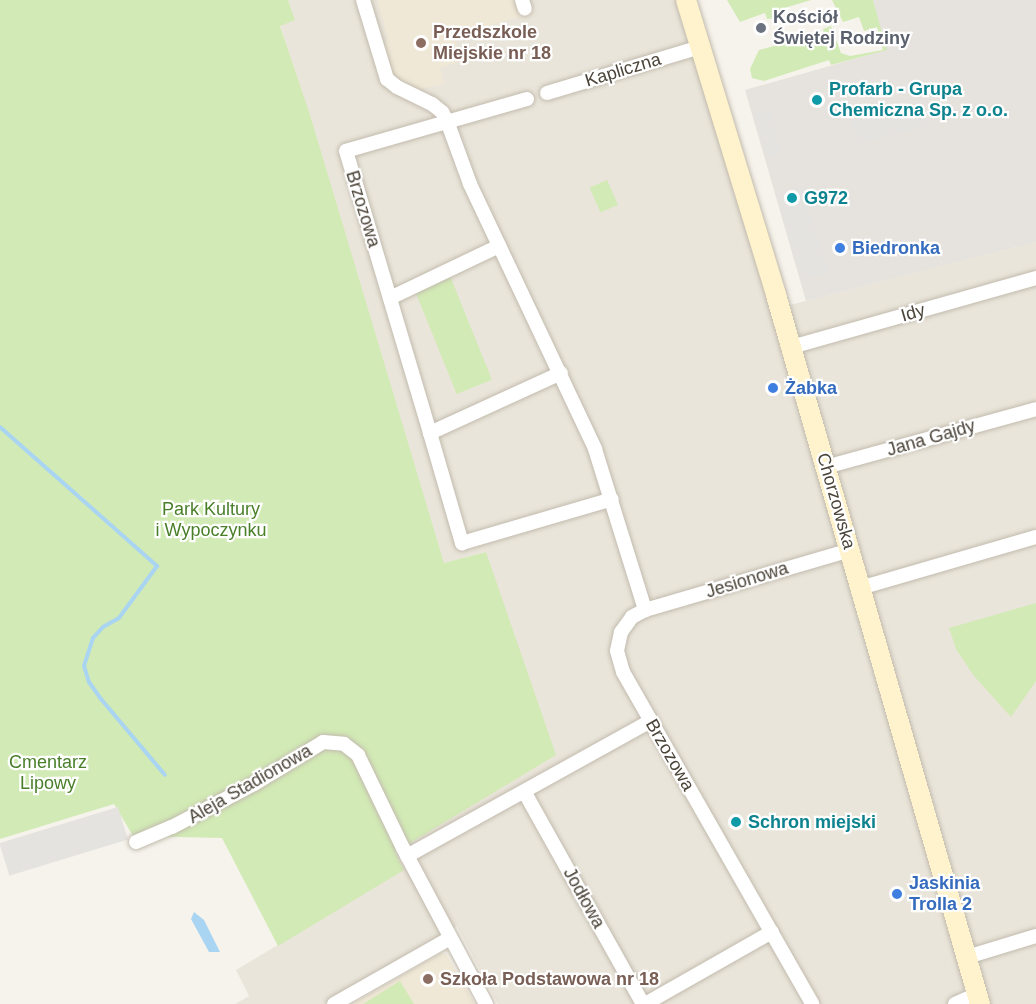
<!DOCTYPE html>
<meta charset="utf-8">
<style>
body{margin:0}
#map{position:relative;width:1036px;height:1004px;overflow:hidden;background:#f6f3ec;font-family:Helvetica,sans-serif}
div>[style]{position:absolute}
.residential>*{inset:0;background:#eae5da}
.industrial>*{inset:0;background:#e6e2dd}
.education>*{inset:0;background:#efe8d6}
.green>*{inset:0;background:#d2eab5;transform-origin:0 0}
.parking>*{inset:0;background:#e5e3e0;transform-origin:0 0}
.water>*{inset:0;background:#a9d4f2}
.stream>*{height:4px;margin:-2px;padding:0 2px;transform-origin:2px;border-radius:2px;background:#a9d4f2}
.roads{filter:drop-shadow(0 0 2px #c2bbae) drop-shadow(0 0 2px #c2bbae)}
.minor>*{height:14px;margin:-7px;padding:0 7px;transform-origin:7px;border-radius:7px;background:#fff}
.secondary>*{height:20px;margin:-10px;padding:0 10px;transform-origin:10px;border-radius:10px;background:#fff3cd}
.dots>*{width:16px;height:16px;translate:-50% -50%;box-sizing:border-box;border:3px solid #fff;border-radius:50%}
span{translate:-50% -50%;white-space:nowrap;text-align:center;line-height:1.15;-webkit-text-stroke:4.5px #fff;paint-order:stroke}
.worship-label{font-size:18px;color:#5b616d;font-weight:700}
.left{translate:0 -50%;text-align:left}
.education-label{font-size:18px;color:#785e54;font-weight:700}
.street-label{font-size:18px;color:#4b4439}
.culture-label{font-size:18px;color:#0d838f;font-weight:700}
.shop-label{font-size:18px;color:#366cbe;font-weight:700}
.park-label{font-size:18px;color:#4a7f2a}
</style>
<div id="map">
<div class="residential">
<i style="clip-path:polygon(288px 0,684px 0,774px 309px,1036px 242px,1036px 1004px,498px 1004px,457px 926px,324px 1004px,235px 1004px,249px 996px,236px 970px,403px 870px,394px 853px,486px 552px,444px 563px,280px 25px,295px 20px)"></i>
</div>
<div class="industrial">
<i style="clip-path:polygon(873px 0,1036px 0,1036px 242px,806px 301px,745px 90px,886px 50px)"></i>
</div>
<div class="education">
<i style="clip-path:polygon(377px 0,518px 0,523px 16px,454px 36px,461px 61px,440px 68px,444px 83px,417px 90px,394px 79px,384px 47px,388px 39px)"></i>
<i style="clip-path:polygon(441px 953px,446px 954px,475px 1004px,352px 1004px)"></i>
</div>
<div class="green">
<i style="clip-path:polygon(0 0,288px 0,295px 20px,280px 26px,310px 115px,444px 563px,486px 552px,556px 755px,395px 852px,404px 870px,278px 946px,222px 838px,133px 836px,114px 804px,0 839px)"></i>
<i style="clip-path:polygon(727px 0,811px 0,778px 10px,780px 18px,767px 19px,765px 13px,740px 22px)"></i>
<i style="clip-path:polygon(832px 0,873px 0,887px 50px,831px 65px,829px 60px,764px 81px,752px 78px,750px 69px,759px 50px,821px 33px,830px 54px,823px 29px,831px 26px,841px 53px,850px 56px,883px 50px,877px 27px,864px 31px,859px 17px,843px 22px)"></i>
<i style="left:607px;top:180px;width:27px;height:19px;rotate:66deg"></i>
<i style="left:450px;top:276px;width:112px;height:38px;rotate:68deg"></i>
<i style="clip-path:polygon(1036px 603px,1036px 681px,1011px 717px,974px 676px,956px 649px,949px 628px)"></i>
<i style="clip-path:polygon(400px 981px,414px 1004px,363px 1004px)"></i>
</div>
<div class="parking">
<i style="left:924px;top:101px;width:25px;height:76px;rotate:76deg"></i>
<i style="left:770px;top:109px;width:46px;height:16px;rotate:75deg"></i>
<i style="left:803px;top:188px;width:88px;height:28px;rotate:73deg"></i>
<i style="left:118px;top:807px;width:34px;height:124px;rotate:73deg"></i>
</div>
<div class="water">
<i style="clip-path:polygon(194px 912px,204px 920px,220px 952px,209px 952px,191px 919px)"></i>
</div>
<div class="stream">
<i style="left:0;top:427px;width:210px;rotate:41.5deg"></i>
<i style="left:157px;top:566px;width:64px;rotate:126.2deg"></i>
<i style="left:119px;top:618px;width:18px;rotate:151deg"></i>
<i style="left:103px;top:627px;width:15px;rotate:132deg"></i>
<i style="left:93px;top:638px;width:29px;rotate:108deg"></i>
<i style="left:84px;top:666px;width:17px;rotate:73deg"></i>
<i style="left:89px;top:682px;width:21px;rotate:55deg"></i>
<i style="left:101px;top:699px;width:99px;rotate:49.9deg"></i>
</div>
<div class="roads">
<div class="minor">
<i style="left:363px;top:0;width:83px;rotate:73.1deg"></i>
<i style="left:387px;top:79px;width:13px;rotate:39deg"></i>
<i style="left:397px;top:87px;width:39px;rotate:26deg"></i>
<i style="left:432px;top:104px;width:13px;rotate:39deg"></i>
<i style="left:442px;top:112px;width:10px;rotate:61deg"></i>
<i style="left:447px;top:121px;width:67px;rotate:69.9deg"></i>
<i style="left:470px;top:184px;width:293px;rotate:64.7deg"></i>
<i style="left:595px;top:449px;width:169px;rotate:72.7deg"></i>
<i style="left:645px;top:610px;width:15px;rotate:152deg"></i>
<i style="left:632px;top:617px;width:19px;rotate:126deg"></i>
<i style="left:621px;top:632px;width:19px;rotate:102deg"></i>
<i style="left:617px;top:651px;width:22px;rotate:74deg"></i>
<i style="left:623px;top:672px;width:382px;rotate:60.3deg"></i>
<i style="left:522px;top:0;width:9px;rotate:72deg"></i>
<i style="left:547px;top:93px;width:160px;rotate:-16.7deg"></i>
<i style="left:527px;top:99px;width:188px;rotate:164deg"></i>
<i style="left:346px;top:151px;width:294px;rotate:73.4deg"></i>
<i style="left:430px;top:433px;width:144px;rotate:-24.6deg"></i>
<i style="left:390px;top:298px;width:121px;rotate:-25.5deg"></i>
<i style="left:791px;top:347px;width:255px;rotate:-15.7deg"></i>
<i style="left:430px;top:433px;width:115px;rotate:73.8deg"></i>
<i style="left:462px;top:543px;width:156px;rotate:-16.3deg"></i>
<i style="left:826px;top:467px;width:218px;rotate:-15.4deg"></i>
<i style="left:860px;top:588px;width:183px;rotate:-16.2deg"></i>
<i style="left:645px;top:610px;width:214px;rotate:-16.3deg"></i>
<i style="left:525px;top:793px;width:242px;rotate:60.8deg"></i>
<i style="left:136px;top:842px;width:39px;rotate:-23deg"></i>
<i style="left:172px;top:827px;width:93px;rotate:-27.7deg"></i>
<i style="left:254px;top:784px;width:81px;rotate:-31.3deg"></i>
<i style="left:323px;top:742px;width:21px;rotate:5deg"></i>
<i style="left:344px;top:744px;width:18px;rotate:38deg"></i>
<i style="left:358px;top:755px;width:103px;rotate:64.2deg"></i>
<i style="left:403px;top:848px;width:177px;rotate:62deg"></i>
<i style="left:407px;top:856px;width:279px;rotate:-29deg"></i>
<i style="left:967px;top:957px;width:72px;rotate:-16.9deg"></i>
<i style="left:334px;top:1004px;width:133px;rotate:-29.6deg"></i>
<i style="left:645px;top:1004px;width:146px;rotate:-29.6deg"></i>
<i style="left:955px;top:1004px;width:24px;rotate:-24deg"></i>
</div>
<div class="secondary">
<i style="left:686px;top:0;width:308px;rotate:73deg"></i>
<i style="left:776px;top:295px;width:738px;rotate:73.95deg"></i>
</div>
</div>
<div class="dots">
<i style="left:761px;top:28px;background:#6b7280"></i>
<i style="left:421px;top:43px;background:#8d6e63"></i>
<i style="left:817px;top:100px;background:#0f9aa8"></i>
<i style="left:792px;top:198px;background:#0f9aa8"></i>
<i style="left:840px;top:248px;background:#3f7fe0"></i>
<i style="left:773px;top:388px;background:#3f7fe0"></i>
<i style="left:736px;top:822px;background:#0f9aa8"></i>
<i style="left:897px;top:894px;background:#3f7fe0"></i>
<i style="left:428px;top:979px;background:#8d6e63"></i>
</div>
<div class="worship-label">
<span class="left" style="left:773px;top:28px">Kościół<br>Świętej Rodziny</span>
</div>
<div class="education-label">
<span class="left" style="left:433px;top:43px">Przedszkole<br>Miejskie nr 18</span>
<span class="left" style="left:440px;top:979px">Szkoła Podstawowa nr 18</span>
</div>
<div class="street-label">
<span style="left:623px;top:70px;rotate:-17deg">Kapliczna</span>
<span style="left:363px;top:209px;rotate:73deg">Brzozowa</span>
<span style="left:913px;top:313px;rotate:-16deg">Idy</span>
<span style="left:931px;top:438px;rotate:-16deg">Jana Gajdy</span>
<span style="left:836px;top:501px;rotate:74deg">Chorzowska</span>
<span style="left:747px;top:580px;rotate:-17deg">Jesionowa</span>
<span style="left:670px;top:755px;rotate:60deg">Brzozowa</span>
<span style="left:250px;top:784px;rotate:-30deg">Aleja Stadionowa</span>
<span style="left:584px;top:898px;rotate:61deg">Jodłowa</span>
</div>
<div class="culture-label">
<span class="left" style="left:829px;top:100px">Profarb - Grupa<br>Chemiczna Sp. z o.o.</span>
<span class="left" style="left:804px;top:198px">G972</span>
<span class="left" style="left:748px;top:822px">Schron miejski</span>
</div>
<div class="shop-label">
<span class="left" style="left:852px;top:248px">Biedronka</span>
<span class="left" style="left:785px;top:388px">Żabka</span>
<span class="left" style="left:909px;top:894px">Jaskinia<br>Trolla 2</span>
</div>
<div class="park-label">
<span style="left:211px;top:520px">Park Kultury<br>i Wypoczynku</span>
<span style="left:48px;top:773px">Cmentarz<br>Lipowy</span>
</div>
</div>
